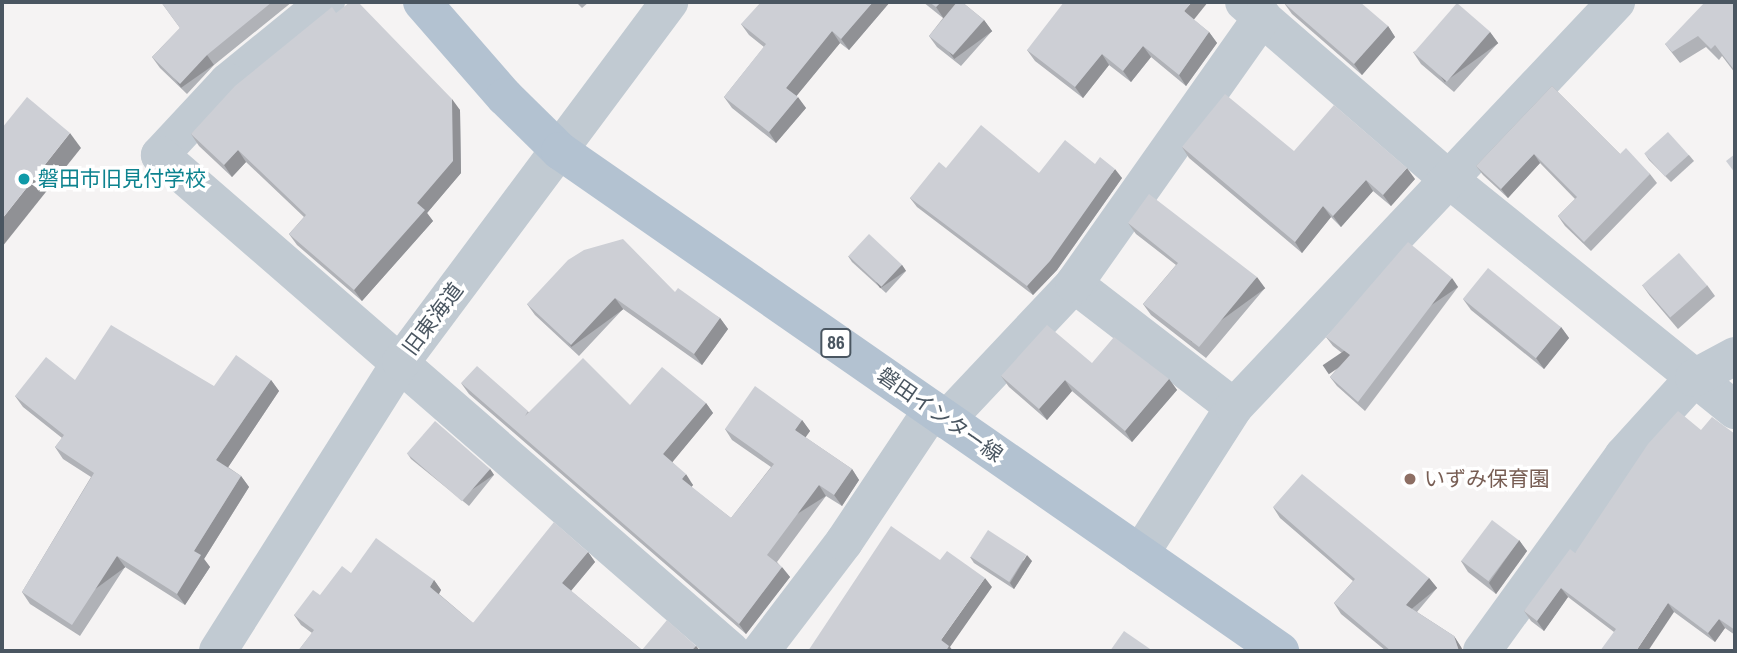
<!DOCTYPE html>
<meta charset="utf-8">
<style>
body{margin:0}
#map{position:relative;width:1737px;height:653px;overflow:hidden;background:#f5f3f3;font-family:"Archivo Narrow","Noto Sans JP",sans-serif}
div>[style]{position:absolute}
.minor>*{height:38px;margin:-19px;padding:0 19px;transform-origin:19px;border-radius:19px;background:#c1cad2}
.major>*{height:38px;margin:-19px;padding:0 19px;transform-origin:19px;border-radius:19px;background:#b3c2d1}
.wall>*{inset:0;background:#b0b2b7}
.shaded-wall>*{inset:0;background:#909195;transform-origin:0 0}
.building>*{inset:0;background:#cdcfd5;transform-origin:0 0}
.dots>*{width:19px;height:19px;translate:-50% -50%;box-sizing:border-box;border:4px solid #fff;border-radius:50%}
span{translate:-50% -50%;white-space:nowrap;text-align:center;line-height:1.15;-webkit-text-stroke:7px #fff;paint-order:stroke}
.shield-label span{padding:2px 5px;background:#fff;border:2px solid;border-radius:5px;-webkit-text-stroke-width:0}
.shield-label{font-size:19px;color:#4a5661;font-weight:700}
.culture-label{font-size:21px;color:#0d838f}
.left{translate:0 -50%;text-align:left}
.street-label{font-size:21px;color:#4a5661}
.education-label{font-size:21px;color:#785e54}
.frame{position:absolute;inset:0;border:4px solid #4a5661;pointer-events:none}
</style>
<div id="map">
<div class="minor">
<i style="left:326px;top:2px;width:127px;rotate:140.8deg"></i>
<i style="left:228px;top:82px;width:100px;rotate:133deg"></i>
<i style="left:160px;top:155px;width:756px;rotate:40.98deg"></i>
<i style="left:1244px;top:2px;width:274px;rotate:40.9deg"></i>
<i style="left:1451px;top:181px;width:365px;rotate:38.9deg"></i>
<i style="left:1074px;top:284px;width:202px;rotate:37.6deg"></i>
<i style="left:946px;top:420px;width:187px;rotate:-46.7deg"></i>
<i style="left:1074px;top:284px;width:327px;rotate:-54.8deg"></i>
<i style="left:1140px;top:554px;width:174px;rotate:-57.4deg"></i>
<i style="left:1234px;top:407px;width:557px;rotate:-46.67deg"></i>
<i style="left:218px;top:651px;width:342px;rotate:-57.7deg"></i>
<i style="left:401px;top:362px;width:449px;rotate:-53.3deg"></i>
<i style="left:761px;top:651px;width:137px;rotate:-52.7deg"></i>
<i style="left:844px;top:542px;width:159px;rotate:-56.3deg"></i>
<i style="left:1482px;top:651px;width:241px;rotate:-54.1deg"></i>
<i style="left:1623px;top:456px;width:105px;rotate:-47.7deg"></i>
<i style="left:1694px;top:378px;width:47px;rotate:-28.2deg"></i>
</div>
<div class="major">
<i style="left:422px;top:2px;width:126px;rotate:48.9deg"></i>
<i style="left:505px;top:97px;width:77px;rotate:44.5deg"></i>
<i style="left:560px;top:151px;width:877px;rotate:34.78deg"></i>
</div>
<div class="wall">
<i style="clip-path:polygon(161px 2px,292px 2px,214px 65px,187px 94px,160px 68px,152px 57px,180px 28px)"></i>
<i style="clip-path:polygon(576px 2px,589px 2px,582px 8px)"></i>
<i style="clip-path:polygon(890px 2px,849px 50px,840px 43px,796px 96px,806px 108px,776px 143px,732px 108px,724px 97px,764px 47px,749px 35px,741px 24px)"></i>
<i style="clip-path:polygon(923px 2px,962px 2px,984px 20px,992px 31px,961px 66px,937px 47px,929px 36px,943px 18px)"></i>
<i style="clip-path:polygon(1735px 2px,1735px 73px,1722px 56px,1719px 60px,1706px 47px,1680px 63px,1665px 44px)"></i>
<i style="clip-path:polygon(1284px 3px,1388px 26px,1395px 37px,1362px 75px,1292px 14px)"></i>
<i style="clip-path:polygon(336px 13px,460px 110px,461px 173px,427px 213px,433px 221px,362px 301px,297px 245px,289px 234px,304px 217px,246px 162px,232px 177px,199px 146px,191px 134px)"></i>
<i style="clip-path:polygon(1194px 20px,1209px 32px,1217px 43px,1186px 86px,1151px 57px,1131px 82px,1109px 65px,1083px 98px,1035px 61px,1027px 50px)"></i>
<i style="clip-path:polygon(1490px 32px,1498px 43px,1454px 92px,1421px 64px,1413px 52px)"></i>
<i style="clip-path:polygon(1552px 86px,1620px 154px,1650px 174px,1657px 183px,1591px 251px,1565px 226px,1558px 216px,1575px 199px,1540px 163px,1508px 198px,1483px 175px,1476px 166px)"></i>
<i style="clip-path:polygon(1182px 147px,1294px 151px,1415px 179px,1391px 206px,1373px 191px,1341px 227px,1331px 217px,1302px 253px,1189px 158px)"></i>
<i style="clip-path:polygon(1645px 154px,1689px 155px,1694px 161px,1671px 182px,1649px 160px)"></i>
<i style="clip-path:polygon(1095px 164px,1122px 178px,1057px 270px,1033px 295px,917px 207px,910px 198px,946px 168px,1039px 173px)"></i>
<i style="clip-path:polygon(1128px 223px,1265px 288px,1206px 358px,1151px 315px,1143px 304px,1176px 265px,1136px 234px)"></i>
<i style="clip-path:polygon(848px 256px,902px 265px,906px 271px,886px 293px,852px 262px)"></i>
<i style="clip-path:polygon(1642px 285px,1707px 285px,1715px 296px,1678px 329px,1650px 296px)"></i>
<i style="clip-path:polygon(1458px 287px,1365px 411px,1337px 386px,1330px 377px,1347px 357px,1333px 346px,1326px 337px)"></i>
<i style="clip-path:polygon(675px 292px,720px 318px,728px 329px,702px 365px,623px 309px,579px 356px,535px 315px,527px 304px)"></i>
<i style="clip-path:polygon(1463px 299px,1561px 327px,1569px 338px,1544px 369px,1471px 310px)"></i>
<i style="clip-path:polygon(1092px 363px,1169px 379px,1177px 390px,1132px 442px,1072px 391px,1047px 420px,1009px 387px,1001px 376px)"></i>
<i style="clip-path:polygon(75px 380px,214px 386px,271px 380px,279px 391px,228px 467px,241px 476px,249px 487px,204px 559px,210px 567px,185px 605px,125px 567px,80px 636px,30px 604px,22px 592px,91px 477px,63px 459px,55px 447px,62px 438px,23px 407px,15px 396px)"></i>
<i style="clip-path:polygon(461px 383px,529px 412px,630px 405px,706px 403px,713px 413px,672px 462px,693px 485px,691px 487px,731px 518px,771px 467px,732px 440px,725px 429px,802px 420px,810px 431px,805px 437px,852px 469px,859px 480px,842px 506px,826px 496px,777px 562px,790px 577px,746px 634px,469px 394px)"></i>
<i style="clip-path:polygon(1701px 430px,1735px 434px,1735px 635px,1725px 628px,1715px 642px,1674px 612px,1614px 632px,1568px 597px,1544px 631px,1531px 621px,1524px 611px,1575px 553px)"></i>
<i style="clip-path:polygon(407px 453px,490px 469px,494px 475px,469px 506px,411px 459px)"></i>
<i style="clip-path:polygon(1273px 507px,1429px 578px,1437px 588px,1417px 612px,1454px 636px,1461px 647px,1463px 651px,1386px 651px,1341px 614px,1334px 603px,1353px 581px,1280px 518px)"></i>
<i style="clip-path:polygon(1519px 540px,1527px 551px,1496px 594px,1468px 572px,1461px 561px)"></i>
<i style="clip-path:polygon(588px 552px,595px 562px,571px 591px,642px 650px,696px 646px,700px 651px,298px 651px,312px 633px,301px 625px,294px 615px,351px 573px,434px 580px,441px 590px,439px 594px,473px 623px)"></i>
<i style="clip-path:polygon(970px 557px,1032px 561px,1014px 589px,974px 563px)"></i>
</div>
<div class="shaded-wall">
<i style="clip-path:polygon(873px 2px,890px 2px,849px 50px,841px 39px)"></i>
<i style="clip-path:polygon(941px 2px,958px 2px,944px 19px,936px 7px)"></i>
<i style="clip-path:polygon(1192px 2px,1208px 2px,1192px 22px,1184px 11px)"></i>
<i style="left:984px;top:20px;width:14px;height:47px;rotate:54deg"></i>
<i style="clip-path:polygon(1388px 26px,1395px 37px,1362px 75px,1354px 64px)"></i>
<i style="clip-path:polygon(832px 31px,840px 43px,794px 99px,786px 88px)"></i>
<i style="clip-path:polygon(1209px 32px,1217px 43px,1186px 86px,1179px 75px)"></i>
<i style="left:1490px;top:32px;width:14px;height:66px;rotate:54deg"></i>
<i style="clip-path:polygon(1143px 46px,1151px 57px,1131px 82px,1123px 71px)"></i>
<i style="clip-path:polygon(1102px 54px,1109px 65px,1083px 98px,1075px 87px)"></i>
<i style="left:207px;top:55px;width:12px;height:40px;rotate:55deg"></i>
<i style="clip-path:polygon(798px 97px,806px 108px,776px 143px,769px 132px)"></i>
<i style="clip-path:polygon(452px 99px,460px 110px,461px 173px,427px 213px,433px 221px,362px 301px,354px 290px,417px 203px)"></i>
<i style="clip-path:polygon(70px 133px,81px 148px,2px 247px,2px 219px)"></i>
<i style="clip-path:polygon(238px 150px,246px 162px,232px 177px,224px 165px)"></i>
<i style="clip-path:polygon(1534px 154px,1540px 163px,1508px 198px,1501px 189px)"></i>
<i style="clip-path:polygon(1407px 168px,1415px 179px,1391px 206px,1383px 195px)"></i>
<i style="clip-path:polygon(1115px 169px,1122px 178px,1057px 270px,1033px 295px,1027px 286px)"></i>
<i style="clip-path:polygon(1366px 180px,1373px 191px,1341px 227px,1333px 216px)"></i>
<i style="clip-path:polygon(1323px 206px,1331px 217px,1302px 253px,1295px 242px)"></i>
<i style="left:902px;top:265px;width:7px;height:31px;rotate:56deg"></i>
<i style="left:1257px;top:277px;width:14px;height:91px;rotate:54deg"></i>
<i style="left:1452px;top:278px;width:11px;height:156px;rotate:56deg"></i>
<i style="left:615px;top:298px;width:14px;height:64px;rotate:54deg"></i>
<i style="clip-path:polygon(720px 318px,728px 329px,702px 365px,694px 354px)"></i>
<i style="clip-path:polygon(1561px 327px,1569px 338px,1544px 369px,1536px 358px)"></i>
<i style="clip-path:polygon(1169px 379px,1177px 390px,1132px 442px,1125px 431px)"></i>
<i style="clip-path:polygon(271px 380px,279px 391px,225px 472px,216px 460px)"></i>
<i style="clip-path:polygon(1065px 380px,1072px 391px,1047px 420px,1039px 409px)"></i>
<i style="clip-path:polygon(706px 403px,713px 413px,670px 465px,663px 454px)"></i>
<i style="clip-path:polygon(802px 420px,810px 431px,803px 441px,795px 430px)"></i>
<i style="left:490px;top:469px;width:7px;height:40px;rotate:56deg"></i>
<i style="clip-path:polygon(852px 469px,859px 480px,842px 506px,834px 495px)"></i>
<i style="clip-path:polygon(686px 474px,693px 485px,689px 490px,682px 479px)"></i>
<i style="clip-path:polygon(241px 476px,249px 487px,204px 559px,210px 567px,185px 605px,177px 594px,194px 551px)"></i>
<i style="left:819px;top:485px;width:13px;height:87px;rotate:58deg"></i>
<i style="clip-path:polygon(1519px 540px,1527px 551px,1496px 594px,1489px 583px)"></i>
<i style="clip-path:polygon(588px 552px,595px 562px,569px 593px,562px 583px)"></i>
<i style="clip-path:polygon(1027px 555px,1032px 561px,1014px 589px,1010px 583px)"></i>
<i style="left:117px;top:556px;width:14px;height:82px;rotate:54deg"></i>
<i style="clip-path:polygon(782px 567px,790px 577px,746px 634px,739px 624px)"></i>
<i style="clip-path:polygon(985px 578px,992px 587px,950px 647px,953px 651px,946px 651px,941px 640px)"></i>
<i style="left:1429px;top:578px;width:13px;height:35px;rotate:51deg"></i>
<i style="clip-path:polygon(434px 580px,441px 590px,437px 597px,430px 587px)"></i>
<i style="clip-path:polygon(1561px 588px,1568px 597px,1544px 631px,1537px 621px)"></i>
<i style="clip-path:polygon(1668px 603px,1674px 612px,1648px 651px,1636px 651px)"></i>
<i style="clip-path:polygon(1719px 619px,1725px 628px,1715px 642px,1708px 633px)"></i>
<i style="clip-path:polygon(1454px 636px,1461px 647px,1463px 651px,1459px 651px)"></i>
<i style="clip-path:polygon(696px 646px,700px 651px,691px 651px)"></i>
</div>
<div class="building">
<i style="clip-path:polygon(161px 2px,272px 2px,207px 55px,180px 84px,152px 57px,180px 28px)"></i>
<i style="clip-path:polygon(350px 2px,358px 2px,452px 99px,453px 161px,417px 203px,425px 210px,354px 290px,289px 234px,306px 215px,238px 150px,224px 165px,191px 134px,235px 86px,332px 7px,336px 13px)"></i>
<i style="clip-path:polygon(761px 2px,873px 2px,841px 39px,832px 31px,786px 88px,798px 97px,769px 132px,724px 97px,766px 44px,741px 24px)"></i>
<i style="clip-path:polygon(929px 2px,941px 2px,936px 7px)"></i>
<i style="clip-path:polygon(957px 2px,962px 2px,984px 20px,953px 55px,929px 36px)"></i>
<i style="clip-path:polygon(1064px 2px,1192px 2px,1184px 11px,1209px 32px,1179px 75px,1143px 46px,1123px 71px,1102px 54px,1075px 87px,1027px 50px)"></i>
<i style="clip-path:polygon(1285px 2px,1360px 2px,1388px 26px,1354px 64px,1284px 3px)"></i>
<i style="clip-path:polygon(1705px 2px,1735px 2px,1735px 71px,1715px 45px,1711px 49px,1698px 36px,1672px 52px,1665px 44px)"></i>
<i style="left:1457px;top:3px;width:44px;height:66px;rotate:41deg"></i>
<i style="clip-path:polygon(1552px 86px,1620px 154px,1626px 148px,1650px 174px,1584px 242px,1558px 216px,1577px 197px,1534px 154px,1501px 189px,1476px 166px)"></i>
<i style="clip-path:polygon(1225px 94px,1294px 151px,1334px 105px,1407px 168px,1383px 195px,1366px 180px,1333px 216px,1323px 206px,1295px 242px,1182px 147px)"></i>
<i style="clip-path:polygon(27px 97px,70px 133px,2px 219px,2px 128px)"></i>
<i style="clip-path:polygon(981px 125px,1039px 173px,1065px 140px,1095px 164px,1100px 157px,1115px 169px,1050px 261px,1027px 286px,910px 198px,939px 162px,946px 168px)"></i>
<i style="left:1668px;top:132px;width:31px;height:32px;rotate:48deg"></i>
<i style="clip-path:polygon(1735px 154px,1735px 173px,1726px 161px)"></i>
<i style="clip-path:polygon(1149px 194px,1257px 277px,1199px 347px,1143px 304px,1178px 263px,1128px 223px)"></i>
<i style="left:869px;top:234px;width:45px;height:30px;rotate:43deg"></i>
<i style="clip-path:polygon(623px 239px,675px 292px,678px 288px,720px 318px,694px 354px,615px 298px,571px 345px,527px 304px,568px 260px,584px 250px)"></i>
<i style="clip-path:polygon(1408px 242px,1452px 278px,1358px 402px,1330px 377px,1350px 355px,1326px 337px)"></i>
<i style="left:1679px;top:253px;width:43px;height:49px;rotate:49deg"></i>
<i style="left:1488px;top:268px;width:94px;height:40px;rotate:39deg"></i>
<i style="clip-path:polygon(111px 325px,214px 386px,236px 355px,271px 380px,216px 460px,241px 476px,194px 551px,201px 555px,177px 594px,117px 556px,72px 625px,22px 592px,94px 473px,55px 447px,64px 435px,15px 396px,46px 357px,75px 380px)"></i>
<i style="clip-path:polygon(1047px 325px,1092px 363px,1114px 337px,1169px 379px,1125px 431px,1065px 380px,1039px 409px,1001px 376px)"></i>
<i style="clip-path:polygon(583px 358px,630px 405px,662px 367px,706px 403px,663px 454px,686px 474px,682px 479px,731px 518px,774px 464px,725px 429px,755px 386px,802px 420px,795px 430px,852px 469px,834px 495px,819px 485px,767px 555px,782px 567px,739px 624px,461px 383px,477px 366px,528px 411px,525px 416px)"></i>
<i style="clip-path:polygon(1678px 411px,1701px 430px,1712px 417px,1735px 434px,1735px 630px,1719px 619px,1708px 633px,1668px 603px,1636px 651px,1600px 651px,1616px 629px,1561px 588px,1537px 621px,1524px 611px,1570px 549px,1575px 553px,1648px 444px)"></i>
<i style="left:435px;top:421px;width:73px;height:43px;rotate:41deg"></i>
<i style="clip-path:polygon(1302px 474px,1429px 578px,1406px 605px,1454px 636px,1459px 651px,1391px 651px,1334px 603px,1355px 579px,1273px 507px)"></i>
<i style="left:1492px;top:520px;width:34px;height:51px;rotate:37deg"></i>
<i style="clip-path:polygon(554px 522px,588px 552px,562px 583px,642px 650px,667px 620px,696px 646px,691px 651px,298px 651px,314px 630px,294px 615px,313px 590px,320px 595px,342px 566px,351px 573px,376px 538px,434px 580px,430px 587px,473px 623px)"></i>
<i style="clip-path:polygon(891px 526px,940px 560px,947px 551px,985px 578px,941px 640px,949px 646px,946px 651px,808px 651px)"></i>
<i style="left:988px;top:530px;width:46px;height:32px;rotate:33deg"></i>
<i style="clip-path:polygon(1124px 631px,1153px 651px,1110px 651px)"></i>
</div>
<div class="dots">
<i style="left:24px;top:179px;background:#0f9aa8"></i>
<i style="left:1410px;top:479px;background:#8d6e63"></i>
</div>
<div class="shield-label">
<span style="left:836px;top:343px">86</span>
</div>
<div class="culture-label">
<span class="left" style="left:38px;top:179px">磐田市旧見付学校</span>
</div>
<div class="street-label">
<span style="left:433px;top:319px;rotate:-53deg">旧東海道</span>
<span style="left:940px;top:415px;rotate:35deg">磐田インター線</span>
</div>
<div class="education-label">
<span class="left" style="left:1424px;top:479px">いずみ保育園</span>
</div>
<div class="frame"></div>
</div>
